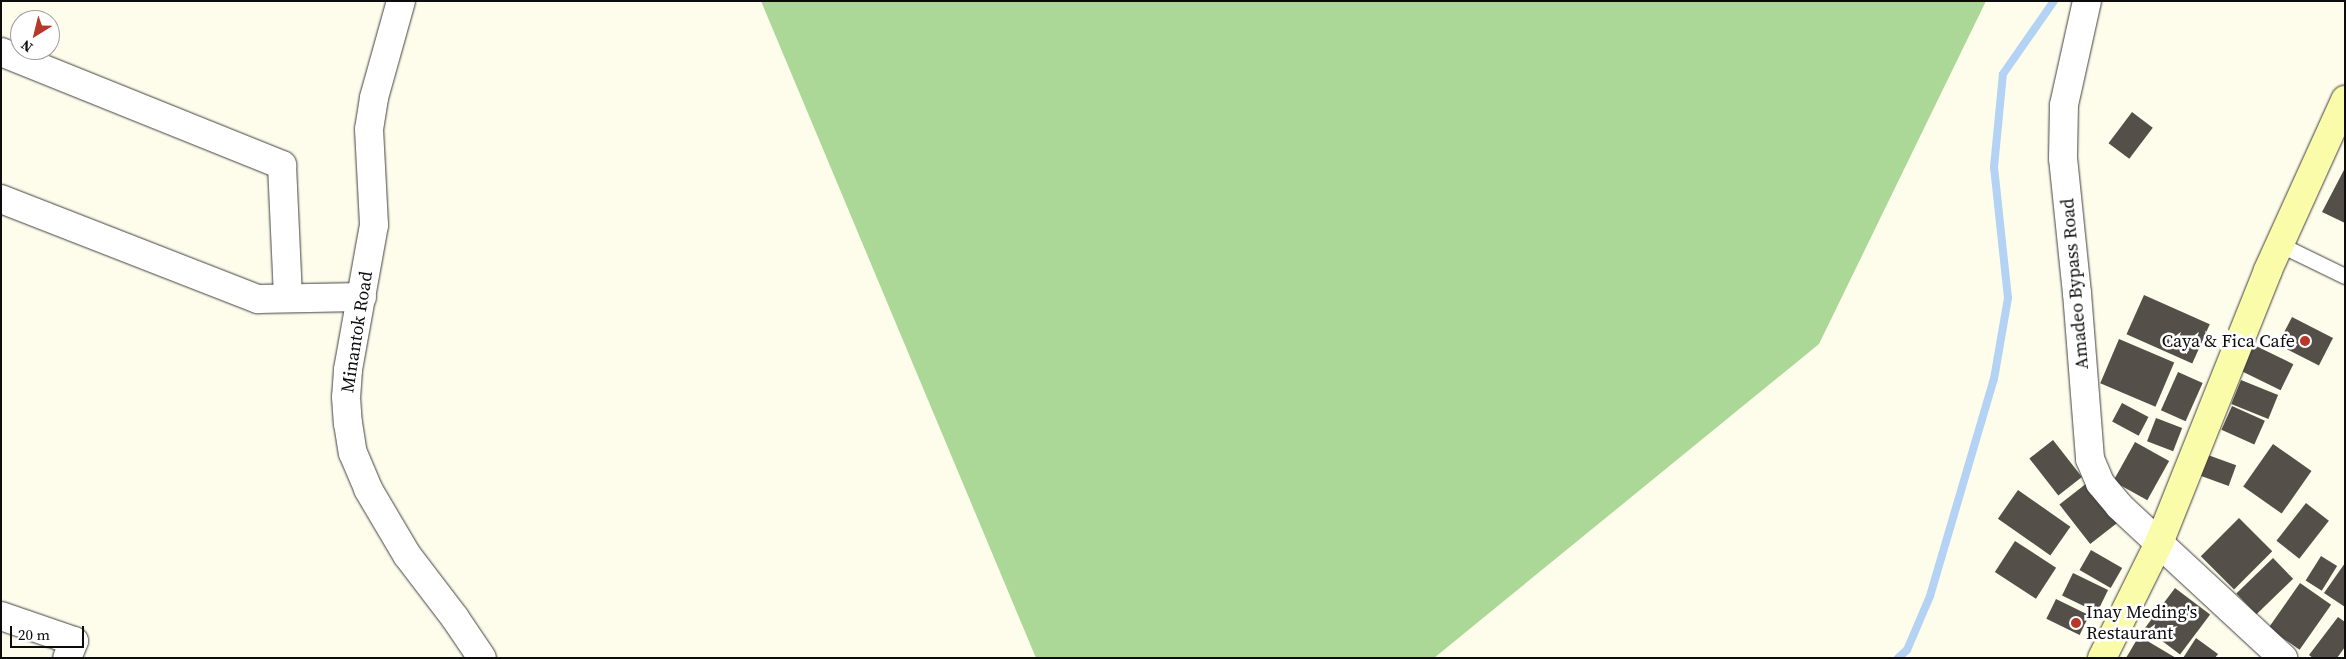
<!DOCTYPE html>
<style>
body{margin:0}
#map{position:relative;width:2346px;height:659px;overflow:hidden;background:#fefdec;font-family:"Source Serif 4",serif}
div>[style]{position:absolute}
.forest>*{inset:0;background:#abd897}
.stream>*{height:8px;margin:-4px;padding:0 4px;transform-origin:4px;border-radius:4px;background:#b3d2f4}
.building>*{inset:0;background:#554f49;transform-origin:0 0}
.roads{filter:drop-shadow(0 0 1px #3f3f3f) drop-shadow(0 0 1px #3f3f3f)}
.service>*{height:15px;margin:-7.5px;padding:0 7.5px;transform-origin:7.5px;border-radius:7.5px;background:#fff}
.minor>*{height:28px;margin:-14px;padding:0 14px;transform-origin:14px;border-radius:14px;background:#fff}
.tertiary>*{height:28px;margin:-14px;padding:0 14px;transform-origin:14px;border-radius:14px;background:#fff}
.secondary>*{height:28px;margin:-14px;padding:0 14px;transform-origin:14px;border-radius:14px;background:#fafca9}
.dots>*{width:14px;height:14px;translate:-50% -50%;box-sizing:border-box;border:2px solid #fff;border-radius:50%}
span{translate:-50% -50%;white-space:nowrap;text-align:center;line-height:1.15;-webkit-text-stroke:5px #fff;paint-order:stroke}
.street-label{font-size:18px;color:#0c0c0c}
.poi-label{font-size:18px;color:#0c0c0c}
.right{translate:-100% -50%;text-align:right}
.left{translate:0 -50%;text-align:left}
.frame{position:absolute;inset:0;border:2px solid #0c0c0c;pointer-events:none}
.north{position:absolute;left:10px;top:10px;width:50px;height:50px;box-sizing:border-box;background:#fff;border:1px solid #9e9e9e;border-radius:50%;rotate:216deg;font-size:14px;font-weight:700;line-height:20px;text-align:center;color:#0c0c0c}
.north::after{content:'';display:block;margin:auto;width:18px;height:22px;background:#b83729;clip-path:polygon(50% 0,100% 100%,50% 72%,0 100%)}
.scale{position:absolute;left:10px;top:626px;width:74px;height:22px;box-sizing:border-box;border:2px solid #0c0c0c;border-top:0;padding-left:6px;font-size:15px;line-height:18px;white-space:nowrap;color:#0c0c0c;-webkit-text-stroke:4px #fff;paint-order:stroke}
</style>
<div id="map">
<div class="forest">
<i style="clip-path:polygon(761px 1px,1986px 1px,1819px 344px,1434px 658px,1036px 658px)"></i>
</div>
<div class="stream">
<i style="left:1898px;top:658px;width:12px;rotate:-42deg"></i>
<i style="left:1907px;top:650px;width:59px;rotate:-66.9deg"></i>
<i style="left:1930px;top:596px;width:226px;rotate:-73.6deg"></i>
<i style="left:1994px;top:379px;width:82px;rotate:-80.2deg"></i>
<i style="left:2008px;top:298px;width:132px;rotate:-96.1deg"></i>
<i style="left:1994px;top:167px;width:93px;rotate:-84.5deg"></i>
<i style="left:2003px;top:74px;width:89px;rotate:-55.1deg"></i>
</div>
<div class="building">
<i style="left:2132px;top:112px;width:26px;height:39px;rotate:37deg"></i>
<i style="clip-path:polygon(2345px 168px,2345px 223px,2322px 212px)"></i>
<i style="left:2144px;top:295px;width:72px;height:43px;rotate:24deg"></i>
<i style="left:2292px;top:317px;width:46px;height:31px;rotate:27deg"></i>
<i style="left:2119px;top:339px;width:60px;height:48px;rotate:23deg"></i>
<i style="left:2252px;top:344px;width:46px;height:29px;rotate:26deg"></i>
<i style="left:2178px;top:372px;width:27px;height:42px;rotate:24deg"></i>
<i style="left:2241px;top:380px;width:40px;height:26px;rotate:22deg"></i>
<i style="left:2122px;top:403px;width:30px;height:21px;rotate:28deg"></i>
<i style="left:2232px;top:406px;width:36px;height:26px;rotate:24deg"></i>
<i style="left:2156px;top:418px;width:28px;height:25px;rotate:21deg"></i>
<i style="left:2053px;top:440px;width:47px;height:30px;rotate:52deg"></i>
<i style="left:2135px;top:442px;width:39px;height:45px;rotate:29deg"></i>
<i style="left:2273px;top:444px;width:47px;height:52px;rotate:35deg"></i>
<i style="left:2208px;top:455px;width:30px;height:22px;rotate:20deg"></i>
<i style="left:2087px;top:483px;width:50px;height:35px;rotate:52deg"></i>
<i style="left:2018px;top:490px;width:64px;height:35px;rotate:35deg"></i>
<i style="left:2306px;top:503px;width:29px;height:48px;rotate:38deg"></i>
<i style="left:2239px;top:518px;width:47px;height:54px;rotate:45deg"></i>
<i style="left:2015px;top:541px;width:49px;height:37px;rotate:33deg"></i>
<i style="left:2091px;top:550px;width:36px;height:23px;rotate:30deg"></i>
<i style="left:2321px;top:556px;width:19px;height:29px;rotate:32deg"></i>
<i style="left:2273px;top:558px;width:29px;height:51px;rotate:46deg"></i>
<i style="clip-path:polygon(2345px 563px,2345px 607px,2324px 593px)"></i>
<i style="left:2073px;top:573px;width:39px;height:25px;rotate:26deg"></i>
<i style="left:2300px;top:583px;width:38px;height:55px;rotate:35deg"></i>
<i style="left:2175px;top:588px;width:44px;height:50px;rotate:37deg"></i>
<i style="left:2056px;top:599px;width:37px;height:22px;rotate:26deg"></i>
<i style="clip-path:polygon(2338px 617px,2345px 622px,2345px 647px,2337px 658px,2313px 658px,2309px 655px)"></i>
<i style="clip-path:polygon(2139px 636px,2176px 658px,2126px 658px)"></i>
<i style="clip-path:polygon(2196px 638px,2218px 654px,2215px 658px,2183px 658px)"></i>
</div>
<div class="roads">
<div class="service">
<i style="left:2279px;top:244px;width:73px;rotate:25.9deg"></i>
</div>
<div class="minor">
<i style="left:1px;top:52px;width:303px;rotate:21.9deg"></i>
<i style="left:282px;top:165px;width:133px;rotate:87.4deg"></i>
<i style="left:1px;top:199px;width:276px;rotate:21.3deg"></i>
<i style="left:258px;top:299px;width:104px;rotate:-1.1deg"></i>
<i style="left:1px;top:616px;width:77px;rotate:18.9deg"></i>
<i style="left:74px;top:641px;width:18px;rotate:112deg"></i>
</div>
<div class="tertiary">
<i style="left:401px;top:1px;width:101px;rotate:105.6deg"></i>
<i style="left:374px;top:98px;width:31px;rotate:99deg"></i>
<i style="left:369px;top:129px;width:96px;rotate:87deg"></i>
<i style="left:374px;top:225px;width:147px;rotate:100.2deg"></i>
<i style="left:348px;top:370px;width:27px;rotate:94deg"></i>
<i style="left:346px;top:397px;width:26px;rotate:86deg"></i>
<i style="left:348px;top:423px;width:30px;rotate:81deg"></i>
<i style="left:353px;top:453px;width:39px;rotate:67deg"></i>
<i style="left:368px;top:489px;width:77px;rotate:59.4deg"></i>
<i style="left:407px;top:555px;width:79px;rotate:52.7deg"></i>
<i style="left:455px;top:618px;width:48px;rotate:56deg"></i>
<i style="left:2087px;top:1px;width:107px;rotate:102.5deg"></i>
<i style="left:2064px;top:105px;width:53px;rotate:91.1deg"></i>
<i style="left:2063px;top:158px;width:136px;rotate:84.1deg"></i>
<i style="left:2077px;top:293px;width:167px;rotate:85.5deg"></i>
<i style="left:2090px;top:459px;width:26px;rotate:67deg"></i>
<i style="left:2100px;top:483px;width:30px;rotate:50deg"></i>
<i style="left:2119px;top:506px;width:224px;rotate:42.8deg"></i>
</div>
<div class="secondary">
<i style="left:2102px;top:658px;width:128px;rotate:-63.6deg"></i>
<i style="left:2159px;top:543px;width:294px;rotate:-68.2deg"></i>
<i style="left:2268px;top:270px;width:187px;rotate:-65.6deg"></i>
</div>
</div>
<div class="dots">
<i style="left:2305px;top:341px;background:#b83729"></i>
<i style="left:2076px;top:623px;background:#b83729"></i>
</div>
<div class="street-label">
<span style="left:2075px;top:284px;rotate:-95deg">Amadeo Bypass Road</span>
<span style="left:357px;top:332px;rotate:-81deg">Minantok Road</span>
</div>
<div class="poi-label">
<span class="right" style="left:2295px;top:341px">Caya &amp; Fica Cafe</span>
<span class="left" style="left:2086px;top:623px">Inay Meding's<br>Restaurant</span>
</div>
<div class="frame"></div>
<div class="north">N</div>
<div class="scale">20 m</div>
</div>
